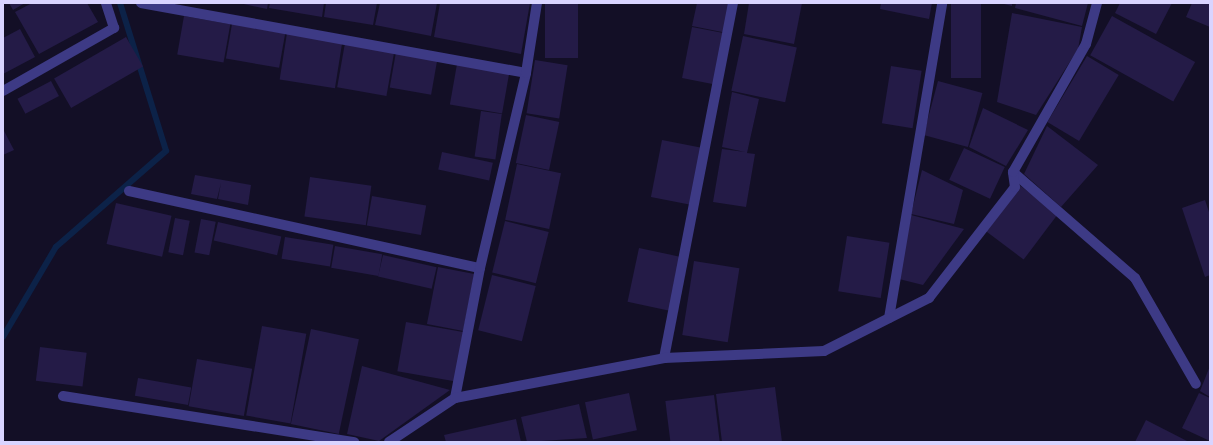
<!DOCTYPE html>
<style>
body{margin:0}
#map{position:relative;width:1213px;height:445px;overflow:hidden;background:#130f26;font-family:Quicksand,sans-serif}
div>[style]{position:absolute}
.stream>*{height:5.5px;margin:-2.75px;padding:0 2.75px;transform-origin:2.75px;border-radius:2.75px;background:#0c2248}
.building>*{inset:0;background:#241b47;transform-origin:0 0}
.street>*{height:10px;margin:-5px;padding:0 5px;transform-origin:5px;border-radius:5px;background:#3d3a85}
span{translate:-50% -50%;white-space:nowrap;text-align:center;line-height:1.15;-webkit-text-stroke:3.5px #130f26;paint-order:stroke}
.frame{position:absolute;inset:0;border:4px solid #d9d4ff;pointer-events:none}
</style>
<div id="map">
<div class="stream">
<i style="left:3px;top:337px;width:104px;rotate:-59.5deg"></i>
<i style="left:56px;top:247px;width:146px;rotate:-41.1deg"></i>
<i style="left:166px;top:151px;width:155px;rotate:-107.3deg"></i>
</div>
<div class="building">
<i style="clip-path:polygon(9px 3px,25px 3px,13px 10px)"></i>
<i style="clip-path:polygon(32px 3px,87px 3px,98px 22px,39px 54px,15px 12px)"></i>
<i style="clip-path:polygon(239px 3px,268px 3px,267px 9px)"></i>
<i style="clip-path:polygon(270px 3px,324px 3px,322px 17px,269px 8px)"></i>
<i style="clip-path:polygon(326px 3px,377px 3px,373px 25px,324px 17px)"></i>
<i style="clip-path:polygon(380px 3px,437px 3px,431px 36px,375px 25px)"></i>
<i style="clip-path:polygon(440px 3px,530px 3px,521px 54px,434px 37px)"></i>
<i style="left:545px;top:3px;width:33px;height:55px"></i>
<i style="clip-path:polygon(697px 3px,733px 3px,727px 33px,692px 26px)"></i>
<i style="clip-path:polygon(749px 3px,802px 3px,794px 44px,744px 34px)"></i>
<i style="clip-path:polygon(881px 3px,932px 3px,929px 19px,880px 9px)"></i>
<i style="left:951px;top:3px;width:30px;height:75px"></i>
<i style="clip-path:polygon(1000px 3px,1012px 3px,1012px 6px)"></i>
<i style="clip-path:polygon(1016px 3px,1088px 3px,1082px 26px,1015px 8px)"></i>
<i style="clip-path:polygon(1120px 3px,1172px 3px,1156px 34px,1115px 13px)"></i>
<i style="clip-path:polygon(1192px 3px,1210px 3px,1210px 27px,1186px 17px)"></i>
<i style="clip-path:polygon(1012px 13px,1082px 27px,1078px 49px,1036px 115px,997px 102px)"></i>
<i style="left:184px;top:16px;width:47px;height:39px;rotate:10deg"></i>
<i style="left:1112px;top:16px;width:95px;height:45px;rotate:29deg"></i>
<i style="left:232px;top:24px;width:54px;height:35px;rotate:10deg"></i>
<i style="left:692px;top:27px;width:36px;height:52px;rotate:11deg"></i>
<i style="clip-path:polygon(20px 29px,35px 57px,3px 74px,3px 38px)"></i>
<i style="left:287px;top:33px;width:56px;height:47px;rotate:9deg"></i>
<i style="left:743px;top:36px;width:55px;height:56px;rotate:12deg"></i>
<i style="left:126px;top:37px;width:34px;height:83px;rotate:60deg"></i>
<i style="left:345px;top:43px;width:50px;height:45px;rotate:10deg"></i>
<i style="left:396px;top:52px;width:42px;height:36px;rotate:10deg"></i>
<i style="left:1087px;top:56px;width:37px;height:77px;rotate:31deg"></i>
<i style="left:535px;top:60px;width:33px;height:54px;rotate:9deg"></i>
<i style="left:457px;top:64px;width:53px;height:41px;rotate:10deg"></i>
<i style="left:891px;top:66px;width:31px;height:58px;rotate:9deg"></i>
<i style="left:51px;top:81px;width:17px;height:38px;rotate:62deg"></i>
<i style="left:938px;top:81px;width:46px;height:56px;rotate:15deg"></i>
<i style="clip-path:polygon(732px 92px,759px 99px,747px 153px,755px 154px,746px 207px,713px 202px,722px 149px,745px 152px,722px 147px)"></i>
<i style="clip-path:polygon(983px 108px,1028px 130px,1006px 166px,969px 147px)"></i>
<i style="left:481px;top:111px;width:21px;height:46px;rotate:8deg"></i>
<i style="left:526px;top:115px;width:34px;height:49px;rotate:12deg"></i>
<i style="clip-path:polygon(1047px 126px,1098px 165px,1061px 207px,1024px 174px)"></i>
<i style="clip-path:polygon(3px 129px,14px 150px,3px 155px)"></i>
<i style="left:662px;top:140px;width:43px;height:58px;rotate:11deg"></i>
<i style="left:964px;top:148px;width:45px;height:35px;rotate:25deg"></i>
<i style="left:442px;top:152px;width:52px;height:18px;rotate:12deg"></i>
<i style="left:517px;top:164px;width:45px;height:57px;rotate:12deg"></i>
<i style="clip-path:polygon(922px 170px,963px 190px,954px 224px,911px 214px)"></i>
<i style="clip-path:polygon(195px 175px,251px 185px,248px 205px,218px 199px,221px 183px,217px 199px,191px 194px)"></i>
<i style="left:310px;top:177px;width:62px;height:40px;rotate:8deg"></i>
<i style="left:1018px;top:184px;width:50px;height:57px;rotate:37deg"></i>
<i style="left:372px;top:196px;width:55px;height:30px;rotate:10deg"></i>
<i style="clip-path:polygon(1205px 200px,1210px 215px,1210px 275px,1205px 277px,1182px 208px)"></i>
<i style="left:116px;top:203px;width:57px;height:42px;rotate:13deg"></i>
<i style="clip-path:polygon(911px 215px,964px 229px,923px 285px,899px 279px)"></i>
<i style="left:175px;top:218px;width:15px;height:35px;rotate:11deg"></i>
<i style="left:201px;top:219px;width:15px;height:34px;rotate:11deg"></i>
<i style="left:505px;top:221px;width:45px;height:53px;rotate:14deg"></i>
<i style="left:218px;top:222px;width:65px;height:19px;rotate:13deg"></i>
<i style="left:847px;top:236px;width:43px;height:56px;rotate:9deg"></i>
<i style="left:285px;top:237px;width:49px;height:22px;rotate:9deg"></i>
<i style="left:335px;top:246px;width:48px;height:22px;rotate:10deg"></i>
<i style="left:639px;top:248px;width:44px;height:55px;rotate:12deg"></i>
<i style="left:383px;top:255px;width:55px;height:22px;rotate:13deg"></i>
<i style="left:694px;top:261px;width:46px;height:75px;rotate:9deg"></i>
<i style="left:438px;top:267px;width:37px;height:58px;rotate:11deg"></i>
<i style="left:492px;top:275px;width:45px;height:57px;rotate:14deg"></i>
<i style="left:406px;top:322px;width:58px;height:50px;rotate:10deg"></i>
<i style="left:262px;top:326px;width:45px;height:91px;rotate:10deg"></i>
<i style="left:311px;top:329px;width:49px;height:97px;rotate:12deg"></i>
<i style="left:40px;top:347px;width:47px;height:34px;rotate:7deg"></i>
<i style="left:197px;top:359px;width:56px;height:48px;rotate:10deg"></i>
<i style="clip-path:polygon(362px 366px,450px 390px,379px 441px,347px 434px)"></i>
<i style="clip-path:polygon(1210px 366px,1210px 397px,1200px 391px)"></i>
<i style="left:138px;top:378px;width:54px;height:18px;rotate:10deg"></i>
<i style="clip-path:polygon(775px 387px,782px 442px,722px 442px,716px 394px)"></i>
<i style="left:629px;top:393px;width:38px;height:45px;rotate:78deg"></i>
<i style="clip-path:polygon(1199px 393px,1210px 398px,1210px 441px,1182px 428px)"></i>
<i style="left:714px;top:395px;width:47px;height:49px;rotate:83deg"></i>
<i style="clip-path:polygon(579px 404px,587px 438px,527px 442px,521px 417px)"></i>
<i style="clip-path:polygon(516px 419px,521px 442px,446px 442px,444px 435px)"></i>
<i style="clip-path:polygon(1146px 420px,1189px 442px,1135px 442px)"></i>
</div>
<div class="street">
<i style="left:141px;top:3px;width:391px;rotate:10.3deg"></i>
<i style="left:3px;top:91px;width:128px;rotate:-29.6deg"></i>
<i style="left:114px;top:28px;width:26px;rotate:-108deg"></i>
<i style="left:1013px;top:172px;width:162px;rotate:41deg"></i>
<i style="left:1135px;top:278px;width:122px;rotate:60.1deg"></i>
<i style="left:129px;top:191px;width:359px;rotate:12.4deg"></i>
<i style="left:889px;top:318px;width:319px;rotate:-80.4deg"></i>
<i style="left:664px;top:358px;width:362px;rotate:-79deg"></i>
<i style="left:63px;top:396px;width:295px;rotate:9deg"></i>
<i style="left:455px;top:398px;width:132px;rotate:-79.1deg"></i>
<i style="left:480px;top:268px;width:200px;rotate:-76.7deg"></i>
<i style="left:526px;top:73px;width:71px;rotate:-81.1deg"></i>
<i style="left:389px;top:442px;width:79px;rotate:-33.7deg"></i>
<i style="left:455px;top:398px;width:213px;rotate:-10.8deg"></i>
<i style="left:664px;top:358px;width:160px;rotate:-2.5deg"></i>
<i style="left:824px;top:351px;width:118px;rotate:-26.8deg"></i>
<i style="left:929px;top:298px;width:140px;rotate:-52.2deg"></i>
<i style="left:1015px;top:187px;width:15px;rotate:-98deg"></i>
<i style="left:1013px;top:172px;width:147px;rotate:-60.3deg"></i>
<i style="left:1086px;top:44px;width:42px;rotate:-75deg"></i>
</div>
<div class="frame"></div>
</div>
